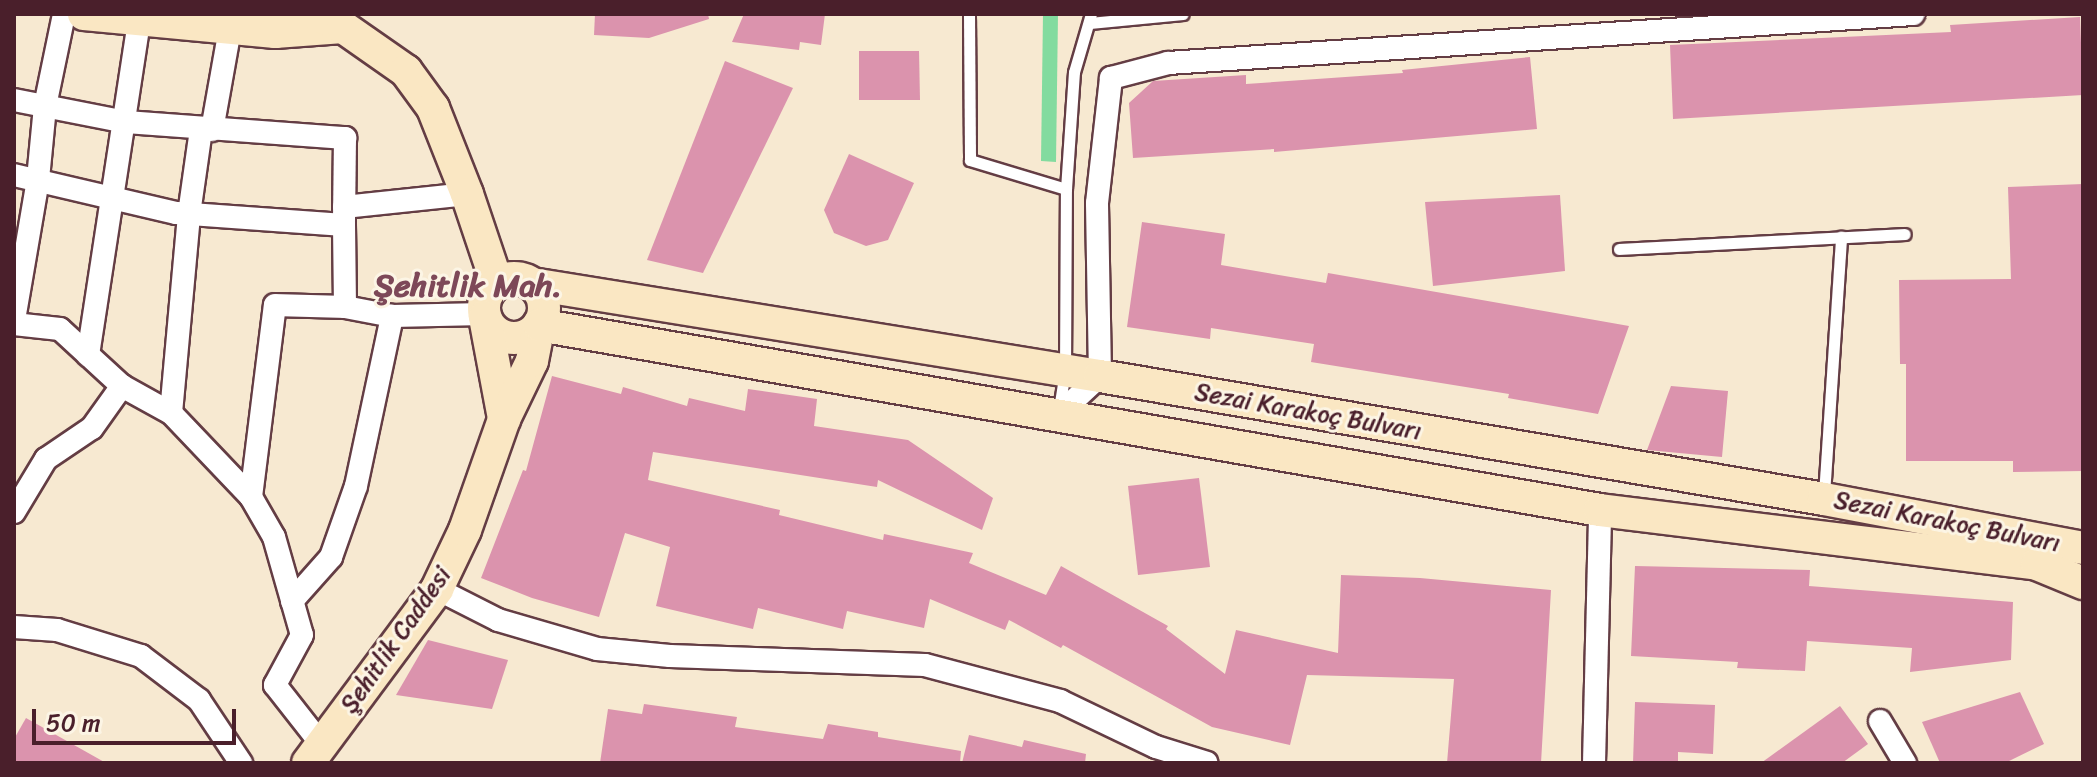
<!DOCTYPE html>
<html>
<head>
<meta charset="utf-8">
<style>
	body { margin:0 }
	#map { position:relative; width:2097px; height:777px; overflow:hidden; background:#f7e9d1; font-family:Sriracha,sans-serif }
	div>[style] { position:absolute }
	.green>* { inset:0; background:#83db9f }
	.building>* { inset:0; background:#db93ad }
	.roads { filter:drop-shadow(2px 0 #643d44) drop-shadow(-2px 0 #643d44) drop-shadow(0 2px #643d44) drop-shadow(0 -2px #643d44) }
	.lane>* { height:11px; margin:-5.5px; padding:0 5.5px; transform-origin:5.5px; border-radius:5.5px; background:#fff }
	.street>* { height:22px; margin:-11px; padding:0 11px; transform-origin:11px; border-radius:11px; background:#fff }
	.secondary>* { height:32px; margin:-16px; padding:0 16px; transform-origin:16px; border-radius:16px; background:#fae7c3 }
	.secondary>.ring { margin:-16px; padding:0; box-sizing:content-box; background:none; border:32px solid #fae7c3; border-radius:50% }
	span { translate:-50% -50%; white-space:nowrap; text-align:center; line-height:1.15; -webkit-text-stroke:6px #fcf5e5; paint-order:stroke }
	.street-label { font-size:24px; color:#4a1f2b }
	.district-label { font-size:32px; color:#7d4858; font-weight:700 }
	.frame { position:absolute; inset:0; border:16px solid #4a1f2b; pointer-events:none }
	.scale { position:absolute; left:32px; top:709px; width:204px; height:36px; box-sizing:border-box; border:4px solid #4a1f2b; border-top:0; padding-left:10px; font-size:24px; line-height:28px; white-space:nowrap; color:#4a1f2b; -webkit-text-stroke:6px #fcf5e5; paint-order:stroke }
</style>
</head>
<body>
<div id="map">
	<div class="green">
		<div style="clip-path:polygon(1043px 14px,1058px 14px,1056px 162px,1041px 161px)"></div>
	</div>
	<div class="building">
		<div style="clip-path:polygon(595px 14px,708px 14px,709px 19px,649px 38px,594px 35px)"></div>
		<div style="clip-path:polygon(744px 14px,825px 14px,821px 45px,800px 42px,799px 50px,732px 42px)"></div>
		<div style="clip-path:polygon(2080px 17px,2083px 95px,1673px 119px,1670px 45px,1951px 32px,1950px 25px)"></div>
		<div style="clip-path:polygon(859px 51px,919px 51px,920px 100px,859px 100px)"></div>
		<div style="clip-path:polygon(1530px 57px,1537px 129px,1274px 152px,1274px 149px,1133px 158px,1129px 103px,1153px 81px,1246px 75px,1246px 84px,1403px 73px,1402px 70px)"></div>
		<div style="clip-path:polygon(725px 61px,793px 88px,703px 273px,647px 260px)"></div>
		<div style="clip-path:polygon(849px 154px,914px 183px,888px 240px,866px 246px,834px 233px,824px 210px)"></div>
		<div style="clip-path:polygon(2083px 184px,2083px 471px,2013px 472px,2013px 461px,1906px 461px,1906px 364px,1900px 364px,1899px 280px,2011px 279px,2008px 187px)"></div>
		<div style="clip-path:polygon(1560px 195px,1565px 271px,1433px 286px,1425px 202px)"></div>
		<div style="clip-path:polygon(1142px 222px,1225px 234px,1221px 265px,1326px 283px,1328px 273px,1629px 326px,1598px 414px,1508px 398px,1509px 394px,1311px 362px,1314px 344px,1211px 328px,1210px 339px,1127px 327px)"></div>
		<div style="clip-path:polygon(552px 376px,621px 394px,623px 387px,687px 406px,689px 398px,745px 411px,748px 389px,817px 399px,814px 426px,908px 440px,993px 498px,982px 530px,878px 480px,877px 487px,653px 452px,648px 480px,780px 510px,779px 515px,883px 540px,884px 534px,973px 553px,969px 563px,1046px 595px,1061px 566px,1168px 626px,1166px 629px,1225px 674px,1236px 630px,1338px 653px,1341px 575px,1420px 578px,1551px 590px,1541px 763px,1447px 763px,1454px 679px,1307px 675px,1290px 745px,1212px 727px,1063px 645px,1061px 648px,1009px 620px,1005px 630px,930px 599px,924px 628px,847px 611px,843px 629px,758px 608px,753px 629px,656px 606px,670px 547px,625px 533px,599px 617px,532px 598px,481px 578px,523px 470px,526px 471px)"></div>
		<div style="clip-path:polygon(1671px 386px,1728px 391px,1722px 457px,1647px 450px)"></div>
		<div style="clip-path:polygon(1199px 478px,1210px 567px,1138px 575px,1128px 486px)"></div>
		<div style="clip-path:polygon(1635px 566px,1810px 570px,1809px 586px,2013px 602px,2011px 660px,1910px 672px,1912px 648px,1807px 641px,1805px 671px,1737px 668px,1738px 662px,1631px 656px)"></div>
		<div style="clip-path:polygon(428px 640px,508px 660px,492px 709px,396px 695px)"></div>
		<div style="clip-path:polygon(2020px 692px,2044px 744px,2005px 763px,1940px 763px,1922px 722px)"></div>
		<div style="clip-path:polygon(1635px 702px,1715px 705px,1713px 754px,1678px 752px,1678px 763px,1633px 763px)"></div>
		<div style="clip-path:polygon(644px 704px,737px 717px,735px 727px,823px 739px,828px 724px,878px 732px,878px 737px,961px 751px,960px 763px,600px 763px,608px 709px,642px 714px)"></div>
		<div style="clip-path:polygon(1840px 706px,1868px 744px,1842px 763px,1761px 763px)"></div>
		<div style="clip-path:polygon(26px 718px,106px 763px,14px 763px,14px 739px)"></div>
		<div style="clip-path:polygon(969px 735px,1022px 747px,1024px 740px,1086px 754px,1085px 763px,962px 763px)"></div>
	</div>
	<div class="roads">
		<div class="lane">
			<div style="left:969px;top:14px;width:146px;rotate:89.6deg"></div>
			<div style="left:970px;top:160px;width:100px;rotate:16.8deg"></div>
			<div style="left:1090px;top:23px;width:93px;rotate:-5.5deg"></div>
			<div style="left:1619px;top:249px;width:286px;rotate:-3deg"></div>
			<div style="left:1059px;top:409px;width:38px;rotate:-81deg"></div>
			<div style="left:1065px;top:371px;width:182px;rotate:-89.7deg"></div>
			<div style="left:1066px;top:189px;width:117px;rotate:-86.1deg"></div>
			<div style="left:1074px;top:72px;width:60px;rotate:-73.7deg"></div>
			<div style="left:1824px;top:495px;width:259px;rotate:-86.2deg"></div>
		</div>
		<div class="street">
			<div style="left:14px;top:100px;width:114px;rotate:11.1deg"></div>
			<div style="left:126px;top:122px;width:220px;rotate:4.2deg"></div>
			<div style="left:345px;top:138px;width:87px;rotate:90.7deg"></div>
			<div style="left:344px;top:225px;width:168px;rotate:-175.9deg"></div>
			<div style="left:176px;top:213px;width:166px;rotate:-166.8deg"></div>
			<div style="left:212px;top:130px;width:103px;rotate:-79.9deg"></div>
			<div style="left:344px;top:207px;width:124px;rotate:-6deg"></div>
			<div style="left:344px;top:225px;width:82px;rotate:89.3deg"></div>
			<div style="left:345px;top:307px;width:48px;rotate:10.8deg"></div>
			<div style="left:392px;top:316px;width:92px;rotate:-1.2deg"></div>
			<div style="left:14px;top:320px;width:143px;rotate:-80.3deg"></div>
			<div style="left:38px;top:179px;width:73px;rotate:-84.5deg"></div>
			<div style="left:45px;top:106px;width:94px;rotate:-78.3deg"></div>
			<div style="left:14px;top:324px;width:46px;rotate:6.2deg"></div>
			<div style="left:60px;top:329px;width:84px;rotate:42.6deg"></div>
			<div style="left:122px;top:386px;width:56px;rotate:28.9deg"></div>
			<div style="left:171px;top:413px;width:116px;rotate:46.4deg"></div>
			<div style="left:251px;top:497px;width:46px;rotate:60.1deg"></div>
			<div style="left:274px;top:537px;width:102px;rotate:74.1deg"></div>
			<div style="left:302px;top:635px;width:57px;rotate:118.4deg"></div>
			<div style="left:275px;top:685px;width:76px;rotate:51.9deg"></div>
			<div style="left:88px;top:355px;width:338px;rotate:-81.3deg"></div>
			<div style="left:171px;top:413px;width:200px;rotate:-84.8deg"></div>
			<div style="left:189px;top:214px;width:85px;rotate:-81.9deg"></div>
			<div style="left:1059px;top:414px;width:56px;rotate:-42.8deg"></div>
			<div style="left:1100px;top:376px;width:173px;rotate:-91deg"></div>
			<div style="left:1097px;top:203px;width:126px;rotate:-83.6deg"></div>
			<div style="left:1111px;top:78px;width:59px;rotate:-14.7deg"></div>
			<div style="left:1168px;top:63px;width:747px;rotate:-3.76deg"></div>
			<div style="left:251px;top:497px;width:193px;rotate:-82.9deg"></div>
			<div style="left:275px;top:305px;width:70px;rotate:1.6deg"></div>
			<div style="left:14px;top:512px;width:62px;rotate:-58.9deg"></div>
			<div style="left:46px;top:459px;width:55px;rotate:-34deg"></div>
			<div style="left:92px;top:428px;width:52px;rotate:-54.5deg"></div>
			<div style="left:437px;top:589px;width:68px;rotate:26.9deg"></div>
			<div style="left:498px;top:620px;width:103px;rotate:16.3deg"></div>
			<div style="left:597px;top:649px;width:73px;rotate:5.5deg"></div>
			<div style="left:670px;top:656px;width:255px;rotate:2deg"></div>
			<div style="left:925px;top:665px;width:140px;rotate:14.9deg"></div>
			<div style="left:1060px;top:701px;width:106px;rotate:25.6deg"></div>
			<div style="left:1156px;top:747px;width:53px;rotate:17.4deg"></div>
			<div style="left:292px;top:601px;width:59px;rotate:-48.4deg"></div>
			<div style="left:331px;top:557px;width:75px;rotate:-70.6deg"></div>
			<div style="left:356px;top:486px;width:174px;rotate:-78deg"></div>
			<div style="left:14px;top:627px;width:43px;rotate:4deg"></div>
			<div style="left:57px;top:630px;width:88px;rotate:17.2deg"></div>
			<div style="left:141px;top:656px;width:73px;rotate:37.2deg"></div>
			<div style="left:199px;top:700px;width:76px;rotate:56.3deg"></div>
			<div style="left:1880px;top:721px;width:49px;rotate:59.2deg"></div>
			<div style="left:1594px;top:763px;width:253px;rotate:-88.6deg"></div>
		</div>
		<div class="secondary">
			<div style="left:84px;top:14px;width:192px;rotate:5.4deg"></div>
			<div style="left:275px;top:32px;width:68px;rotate:-4.2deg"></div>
			<div style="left:316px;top:14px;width:30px;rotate:26deg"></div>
			<div style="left:343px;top:27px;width:77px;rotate:34.9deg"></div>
			<div style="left:406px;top:71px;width:46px;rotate:53.9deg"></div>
			<div style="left:433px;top:108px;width:92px;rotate:68.4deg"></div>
			<div style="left:467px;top:194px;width:94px;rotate:71.4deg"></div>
			<div class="ring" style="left:484px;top:278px;width:28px;height:28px"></div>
			<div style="left:532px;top:284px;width:575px;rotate:9.2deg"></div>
			<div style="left:1100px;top:376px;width:734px;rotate:9.64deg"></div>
			<div style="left:1824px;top:499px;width:264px;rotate:10.7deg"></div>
			<div style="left:485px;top:317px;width:104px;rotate:79.4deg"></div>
			<div style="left:308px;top:763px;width:217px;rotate:-53.4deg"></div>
			<div style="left:437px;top:589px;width:65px;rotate:-64.6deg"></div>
			<div style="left:465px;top:530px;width:118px;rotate:-70.6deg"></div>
			<div style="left:504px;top:419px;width:64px;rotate:-64.2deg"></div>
			<div style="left:532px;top:361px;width:37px;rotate:-79deg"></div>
			<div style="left:539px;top:325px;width:1077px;rotate:9.89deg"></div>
			<div style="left:1600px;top:510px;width:440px;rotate:7deg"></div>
			<div style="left:2037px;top:564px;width:50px;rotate:22.4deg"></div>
		</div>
	</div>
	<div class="street-label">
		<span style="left:1308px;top:412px;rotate:10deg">Sezai Karakoç Bulvarı</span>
		<span style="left:1947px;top:522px;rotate:11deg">Sezai Karakoç Bulvarı</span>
		<span style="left:396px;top:640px;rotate:-55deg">Şehitlik Caddesi</span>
	</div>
	<div class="district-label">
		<span style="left:468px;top:286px">Şehitlik Mah.</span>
	</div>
	<div class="frame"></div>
	<div class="scale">50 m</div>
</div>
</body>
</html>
